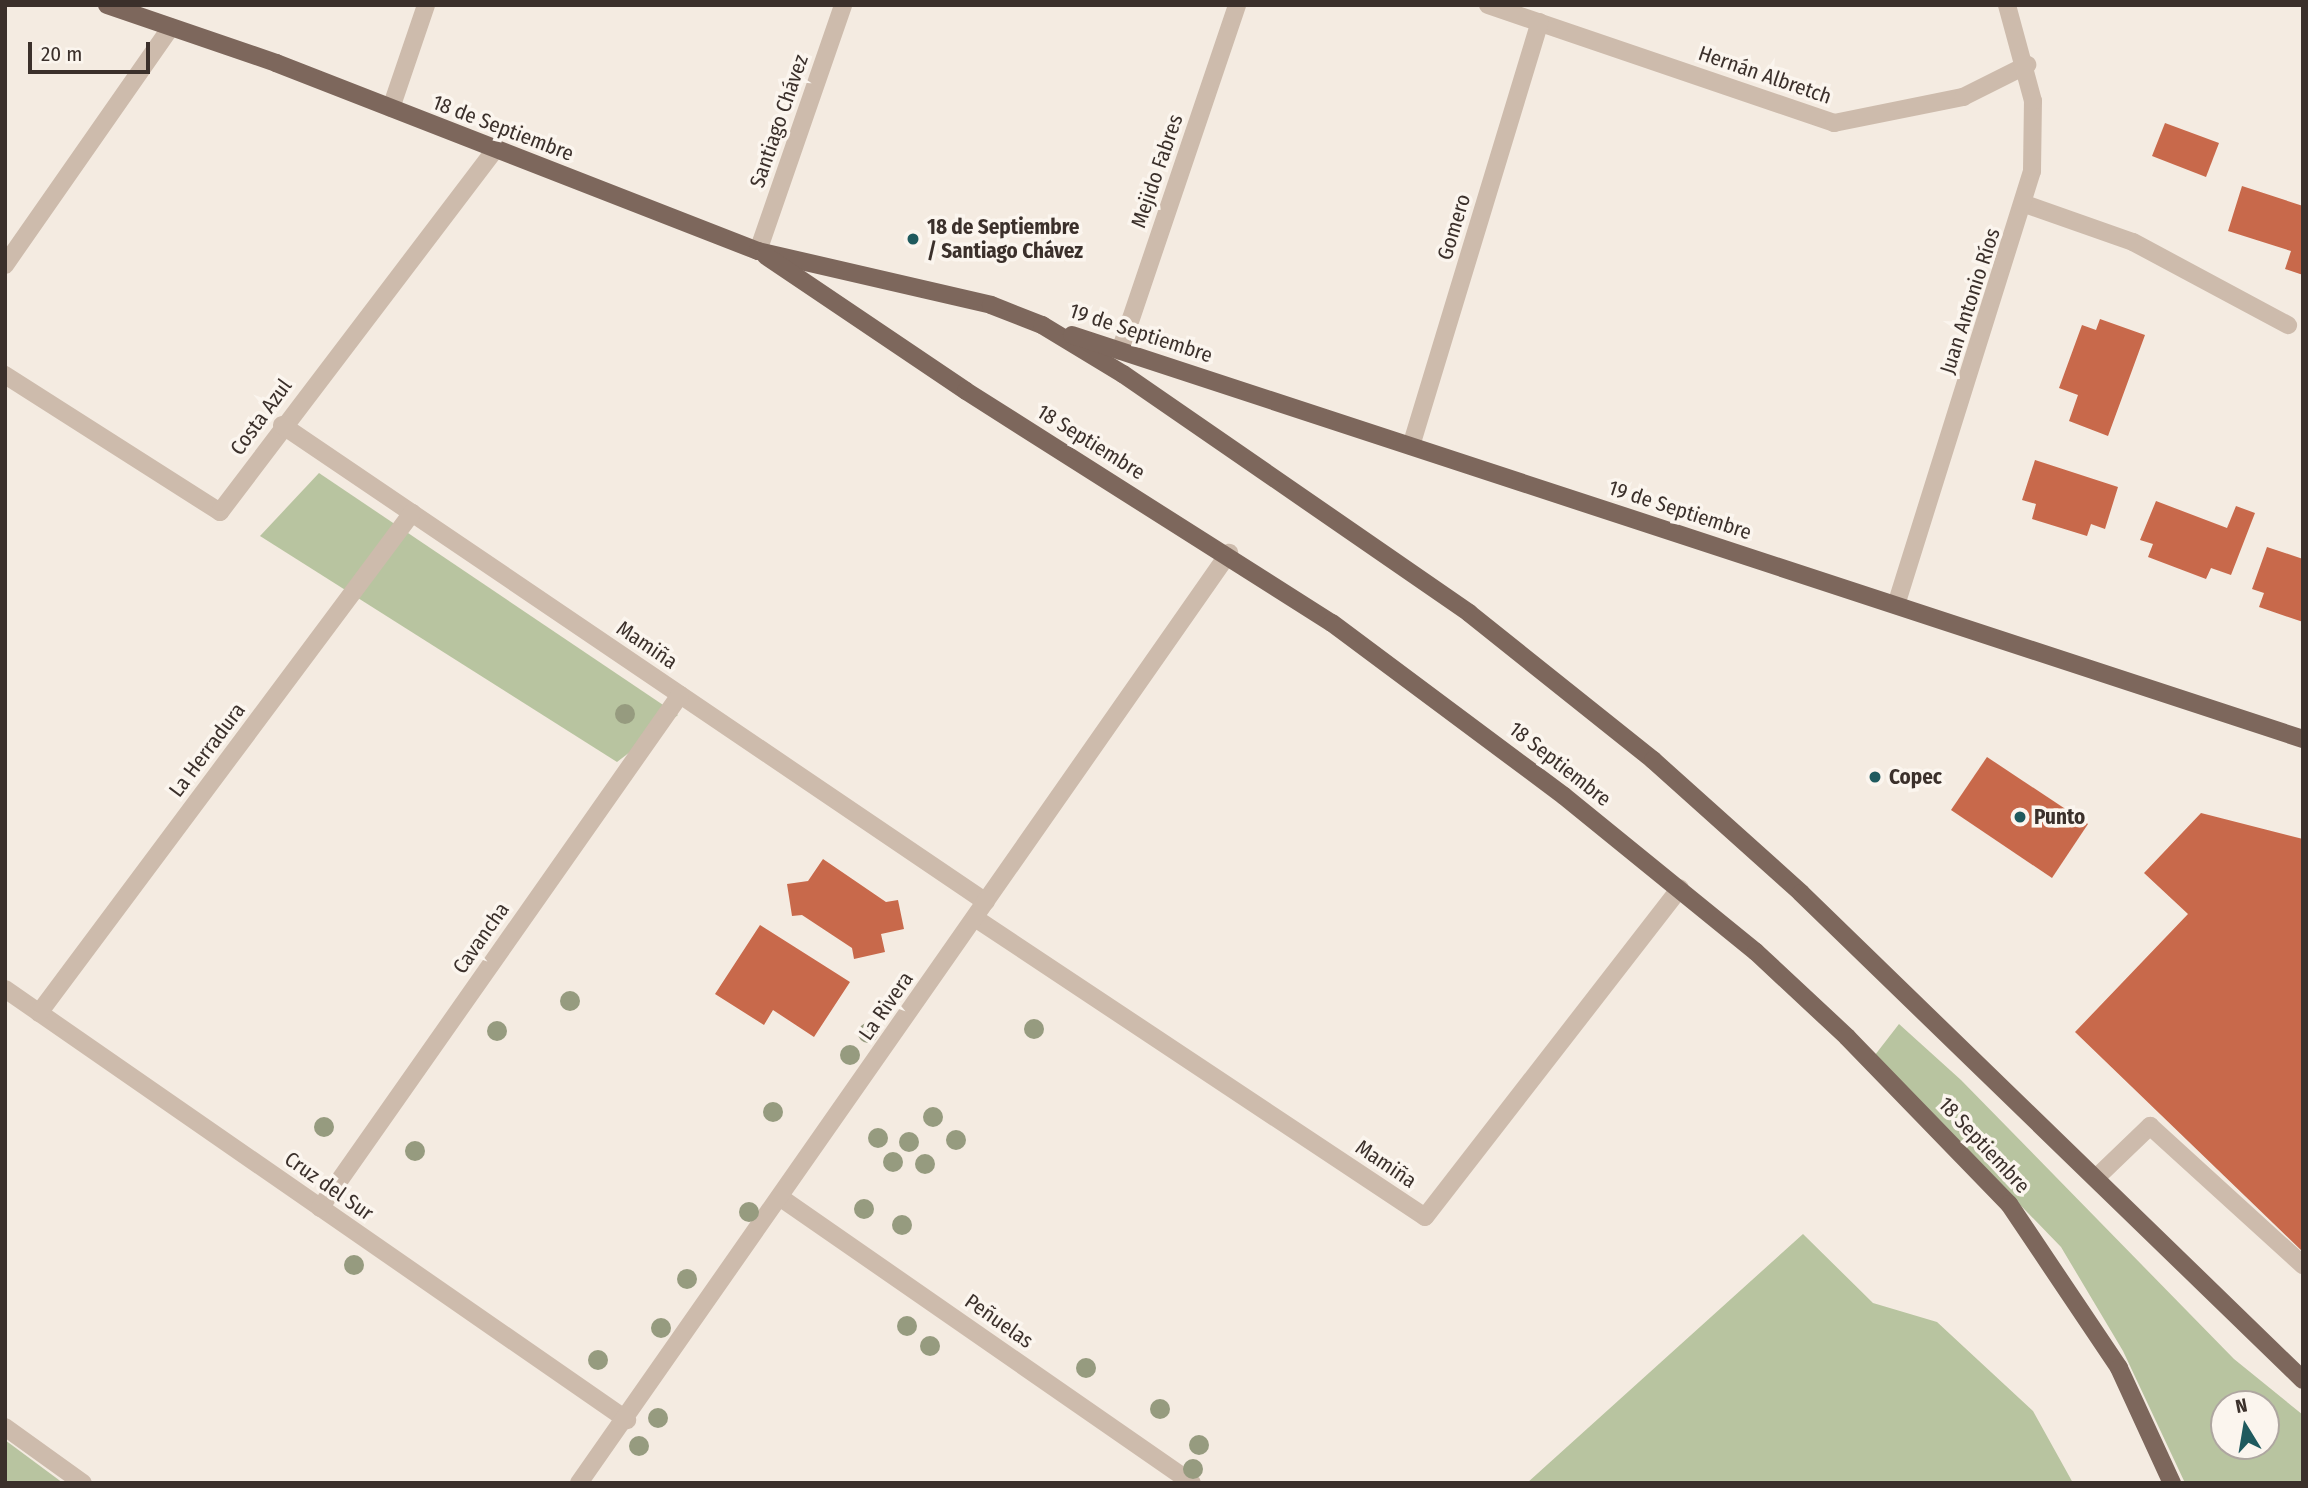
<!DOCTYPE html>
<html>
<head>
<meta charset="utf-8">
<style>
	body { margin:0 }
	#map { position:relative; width:2308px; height:1488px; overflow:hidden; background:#f4ebe1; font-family:"Fira Sans Condensed",sans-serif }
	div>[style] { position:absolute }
	.green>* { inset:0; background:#b8c4a0 }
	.building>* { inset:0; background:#c8694b }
	.minor>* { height:18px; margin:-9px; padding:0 9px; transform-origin:9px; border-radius:9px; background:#cdbbac }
	.major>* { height:18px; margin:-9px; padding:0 9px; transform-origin:9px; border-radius:9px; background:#7d675c }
	.trees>* { width:20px; height:20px; margin:-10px; border-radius:50%; background:#969b7f }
	.dots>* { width:19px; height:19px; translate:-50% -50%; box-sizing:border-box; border:4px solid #fbf5ee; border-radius:50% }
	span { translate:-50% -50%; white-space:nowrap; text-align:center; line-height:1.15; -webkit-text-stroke:7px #fbf5ee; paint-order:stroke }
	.street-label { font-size:21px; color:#3b302b }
	.poi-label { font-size:21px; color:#3b302b; font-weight:700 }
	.left { translate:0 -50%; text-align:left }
	.frame { position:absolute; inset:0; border:7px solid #3b302b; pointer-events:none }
	.north { position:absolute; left:2210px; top:1390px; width:70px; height:70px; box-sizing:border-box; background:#fbf5ee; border:2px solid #aea6a0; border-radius:50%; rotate:349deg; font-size:19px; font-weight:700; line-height:28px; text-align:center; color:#3b302b }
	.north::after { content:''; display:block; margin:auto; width:24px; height:32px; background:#1f5a5e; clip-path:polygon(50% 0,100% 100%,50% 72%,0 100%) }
	.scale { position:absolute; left:28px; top:42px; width:122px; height:32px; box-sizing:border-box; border:4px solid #3b302b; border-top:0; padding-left:9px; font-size:21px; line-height:24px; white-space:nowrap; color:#3b302b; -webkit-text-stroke:5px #fbf5ee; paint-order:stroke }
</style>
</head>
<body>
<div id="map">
	<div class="green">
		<div style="clip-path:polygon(319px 473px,678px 715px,617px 762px,260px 536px)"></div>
		<div style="clip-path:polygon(evenodd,1899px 1024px,1961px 1080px,2234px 1359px,2303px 1415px,2303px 1483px,2185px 1483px,2123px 1351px,2061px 1247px,1875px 1055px,1899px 1024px,2224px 1404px,2266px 1404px,2266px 1446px,2224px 1446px,2224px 1404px)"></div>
		<div style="clip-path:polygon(1803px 1234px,1873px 1303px,1937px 1322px,2033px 1411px,2073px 1483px,1527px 1483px)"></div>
		<div style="clip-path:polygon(5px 1440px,63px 1483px,5px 1483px)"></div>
	</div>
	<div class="building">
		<div style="clip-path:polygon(2165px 123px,2219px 143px,2206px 177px,2152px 156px)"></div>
		<div style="clip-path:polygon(2242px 186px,2303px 206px,2303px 275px,2285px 269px,2291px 251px,2228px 231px)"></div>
		<div style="clip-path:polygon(2100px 319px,2145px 335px,2108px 436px,2069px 421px,2078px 395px,2059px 388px,2082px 325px,2096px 330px)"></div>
		<div style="clip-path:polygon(2035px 460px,2118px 487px,2105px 529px,2091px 524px,2087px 536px,2032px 519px,2036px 504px,2022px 500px)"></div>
		<div style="clip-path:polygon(2156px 501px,2227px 528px,2236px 506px,2255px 513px,2231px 575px,2211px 568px,2206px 579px,2148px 557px,2153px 544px,2140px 540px)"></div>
		<div style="clip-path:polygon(2267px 547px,2303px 559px,2303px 622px,2259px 607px,2264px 593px,2252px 589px)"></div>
		<div style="clip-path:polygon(1987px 757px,2088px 824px,2052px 878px,1951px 810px)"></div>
		<div style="clip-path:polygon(2201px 813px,2303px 839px,2303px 1252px,2075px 1032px,2188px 914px,2144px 873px)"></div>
		<div style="clip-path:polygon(823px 859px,886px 902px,898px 900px,904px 929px,881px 934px,885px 952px,854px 959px,852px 948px,802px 915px,792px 916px,787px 884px,808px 881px)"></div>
		<div style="clip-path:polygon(760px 925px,850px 982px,814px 1037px,773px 1010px,764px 1025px,715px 994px)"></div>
	</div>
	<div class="minor">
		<div style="left:1488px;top:5px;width:366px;rotate:18.8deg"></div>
		<div style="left:1834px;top:123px;width:132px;rotate:-11.4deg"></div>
		<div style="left:1963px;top:97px;width:72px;rotate:-26.6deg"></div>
		<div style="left:391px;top:108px;width:109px;rotate:-71.2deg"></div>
		<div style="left:2025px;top:204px;width:114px;rotate:19.4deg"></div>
		<div style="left:2133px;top:242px;width:176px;rotate:28.2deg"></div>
		<div style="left:758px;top:251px;width:260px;rotate:-70.9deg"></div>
		<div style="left:5px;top:265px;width:290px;rotate:-55.1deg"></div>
		<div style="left:1120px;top:351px;width:365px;rotate:-71.3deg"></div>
		<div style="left:5px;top:375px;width:255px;rotate:32.5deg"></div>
		<div style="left:220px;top:512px;width:455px;rotate:-52.8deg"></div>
		<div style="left:282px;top:425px;width:850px;rotate:34.12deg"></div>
		<div style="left:1411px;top:446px;width:443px;rotate:-73.1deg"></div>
		<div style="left:1896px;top:605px;width:455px;rotate:-72.6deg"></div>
		<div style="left:2032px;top:171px;width:70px;rotate:-89.2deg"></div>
		<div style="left:2033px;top:101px;width:99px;rotate:-105.2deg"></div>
		<div style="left:975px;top:918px;width:540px;rotate:33.6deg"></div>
		<div style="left:1425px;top:1217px;width:416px;rotate:-52.2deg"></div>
		<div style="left:5px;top:989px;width:757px;rotate:34.72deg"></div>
		<div style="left:39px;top:1013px;width:624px;rotate:-53.28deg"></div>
		<div style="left:2097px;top:1177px;width:74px;rotate:-43.9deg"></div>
		<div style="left:2150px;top:1126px;width:207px;rotate:42.3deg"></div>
		<div style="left:781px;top:1198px;width:500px;rotate:34.74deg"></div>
		<div style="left:320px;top:1208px;width:627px;rotate:-54.94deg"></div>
		<div style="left:5px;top:1427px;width:96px;rotate:35.7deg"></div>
		<div style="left:579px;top:1483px;width:1135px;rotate:-55.05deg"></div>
	</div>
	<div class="major">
		<div style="left:107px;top:5px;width:179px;rotate:18.9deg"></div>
		<div style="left:276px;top:63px;width:517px;rotate:21.31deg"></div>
		<div style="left:758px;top:251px;width:239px;rotate:13deg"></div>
		<div style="left:991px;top:305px;width:55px;rotate:21.4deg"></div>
		<div style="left:1042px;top:325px;width:95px;rotate:31.2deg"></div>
		<div style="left:1123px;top:374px;width:421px;rotate:34.6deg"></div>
		<div style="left:1469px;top:613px;width:236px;rotate:38.6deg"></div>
		<div style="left:1653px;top:760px;width:199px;rotate:41.9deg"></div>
		<div style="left:1801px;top:893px;width:699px;rotate:44.13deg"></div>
		<div style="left:766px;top:256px;width:241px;rotate:34deg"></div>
		<div style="left:966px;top:391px;width:433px;rotate:32.4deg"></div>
		<div style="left:1332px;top:623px;width:289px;rotate:36.7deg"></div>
		<div style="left:1564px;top:796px;width:247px;rotate:39.1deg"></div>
		<div style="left:1756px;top:952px;width:125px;rotate:43deg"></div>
		<div style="left:1847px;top:1037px;width:233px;rotate:45.9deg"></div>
		<div style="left:2009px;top:1204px;width:197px;rotate:56.1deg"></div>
		<div style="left:2119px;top:1368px;width:127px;rotate:65.3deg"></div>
		<div style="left:1072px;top:335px;width:1296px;rotate:18.17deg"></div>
	</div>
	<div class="trees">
		<div style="left:625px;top:714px"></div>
		<div style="left:570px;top:1001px"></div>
		<div style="left:1034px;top:1029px"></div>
		<div style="left:497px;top:1031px"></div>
		<div style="left:868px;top:1033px"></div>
		<div style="left:850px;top:1055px"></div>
		<div style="left:773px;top:1112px"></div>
		<div style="left:933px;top:1117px"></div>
		<div style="left:324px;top:1127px"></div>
		<div style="left:878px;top:1138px"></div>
		<div style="left:956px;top:1140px"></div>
		<div style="left:909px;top:1142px"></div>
		<div style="left:415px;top:1151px"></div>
		<div style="left:893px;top:1162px"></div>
		<div style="left:925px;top:1164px"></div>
		<div style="left:864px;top:1209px"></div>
		<div style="left:749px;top:1212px"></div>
		<div style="left:902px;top:1225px"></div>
		<div style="left:354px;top:1265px"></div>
		<div style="left:687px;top:1279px"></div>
		<div style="left:907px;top:1326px"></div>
		<div style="left:661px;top:1328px"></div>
		<div style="left:930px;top:1346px"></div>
		<div style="left:598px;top:1360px"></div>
		<div style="left:1086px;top:1368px"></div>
		<div style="left:1160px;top:1409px"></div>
		<div style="left:658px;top:1418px"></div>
		<div style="left:1199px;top:1445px"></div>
		<div style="left:639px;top:1446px"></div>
		<div style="left:1193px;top:1469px"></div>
	</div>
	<div class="dots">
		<div style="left:913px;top:239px;background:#1f5a5e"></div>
		<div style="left:1875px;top:777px;background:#1f5a5e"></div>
		<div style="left:2020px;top:817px;background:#1f5a5e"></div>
	</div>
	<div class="street-label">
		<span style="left:1765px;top:75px;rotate:19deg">Hernán Albretch</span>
		<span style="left:779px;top:121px;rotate:-71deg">Santiago Chávez</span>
		<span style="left:503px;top:128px;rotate:21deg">18 de Septiembre</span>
		<span style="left:1157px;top:171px;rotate:-71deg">Mejido Fabres</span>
		<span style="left:1454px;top:227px;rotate:-73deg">Gomero</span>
		<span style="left:1970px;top:301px;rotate:-72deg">Juan Antonio Ríos</span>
		<span style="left:1141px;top:333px;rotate:18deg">19 de Septiembre</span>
		<span style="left:261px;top:417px;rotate:-54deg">Costa Azul</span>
		<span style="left:1091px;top:442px;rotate:32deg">18 Septiembre</span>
		<span style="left:1680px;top:510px;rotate:18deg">19 de Septiembre</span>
		<span style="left:647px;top:645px;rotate:34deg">Mamiña</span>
		<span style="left:207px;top:750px;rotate:-53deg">La Herradura</span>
		<span style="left:1560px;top:764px;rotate:38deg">18 Septiembre</span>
		<span style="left:481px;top:938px;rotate:-55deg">Cavancha</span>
		<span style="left:886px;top:1006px;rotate:-55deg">La Rivera</span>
		<span style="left:1984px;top:1145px;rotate:47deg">18 Septiembre</span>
		<span style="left:1386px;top:1164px;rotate:34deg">Mamiña</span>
		<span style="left:329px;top:1186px;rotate:35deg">Cruz del Sur</span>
		<span style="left:999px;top:1321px;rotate:35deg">Peñuelas</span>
	</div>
	<div class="poi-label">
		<span class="left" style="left:927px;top:239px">18 de Septiembre<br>/ Santiago Chávez</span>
		<span class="left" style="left:1889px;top:777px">Copec</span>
		<span class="left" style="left:2034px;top:817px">Punto</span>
	</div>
	<div class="frame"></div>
	<div class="north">N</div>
	<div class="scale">20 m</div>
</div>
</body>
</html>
